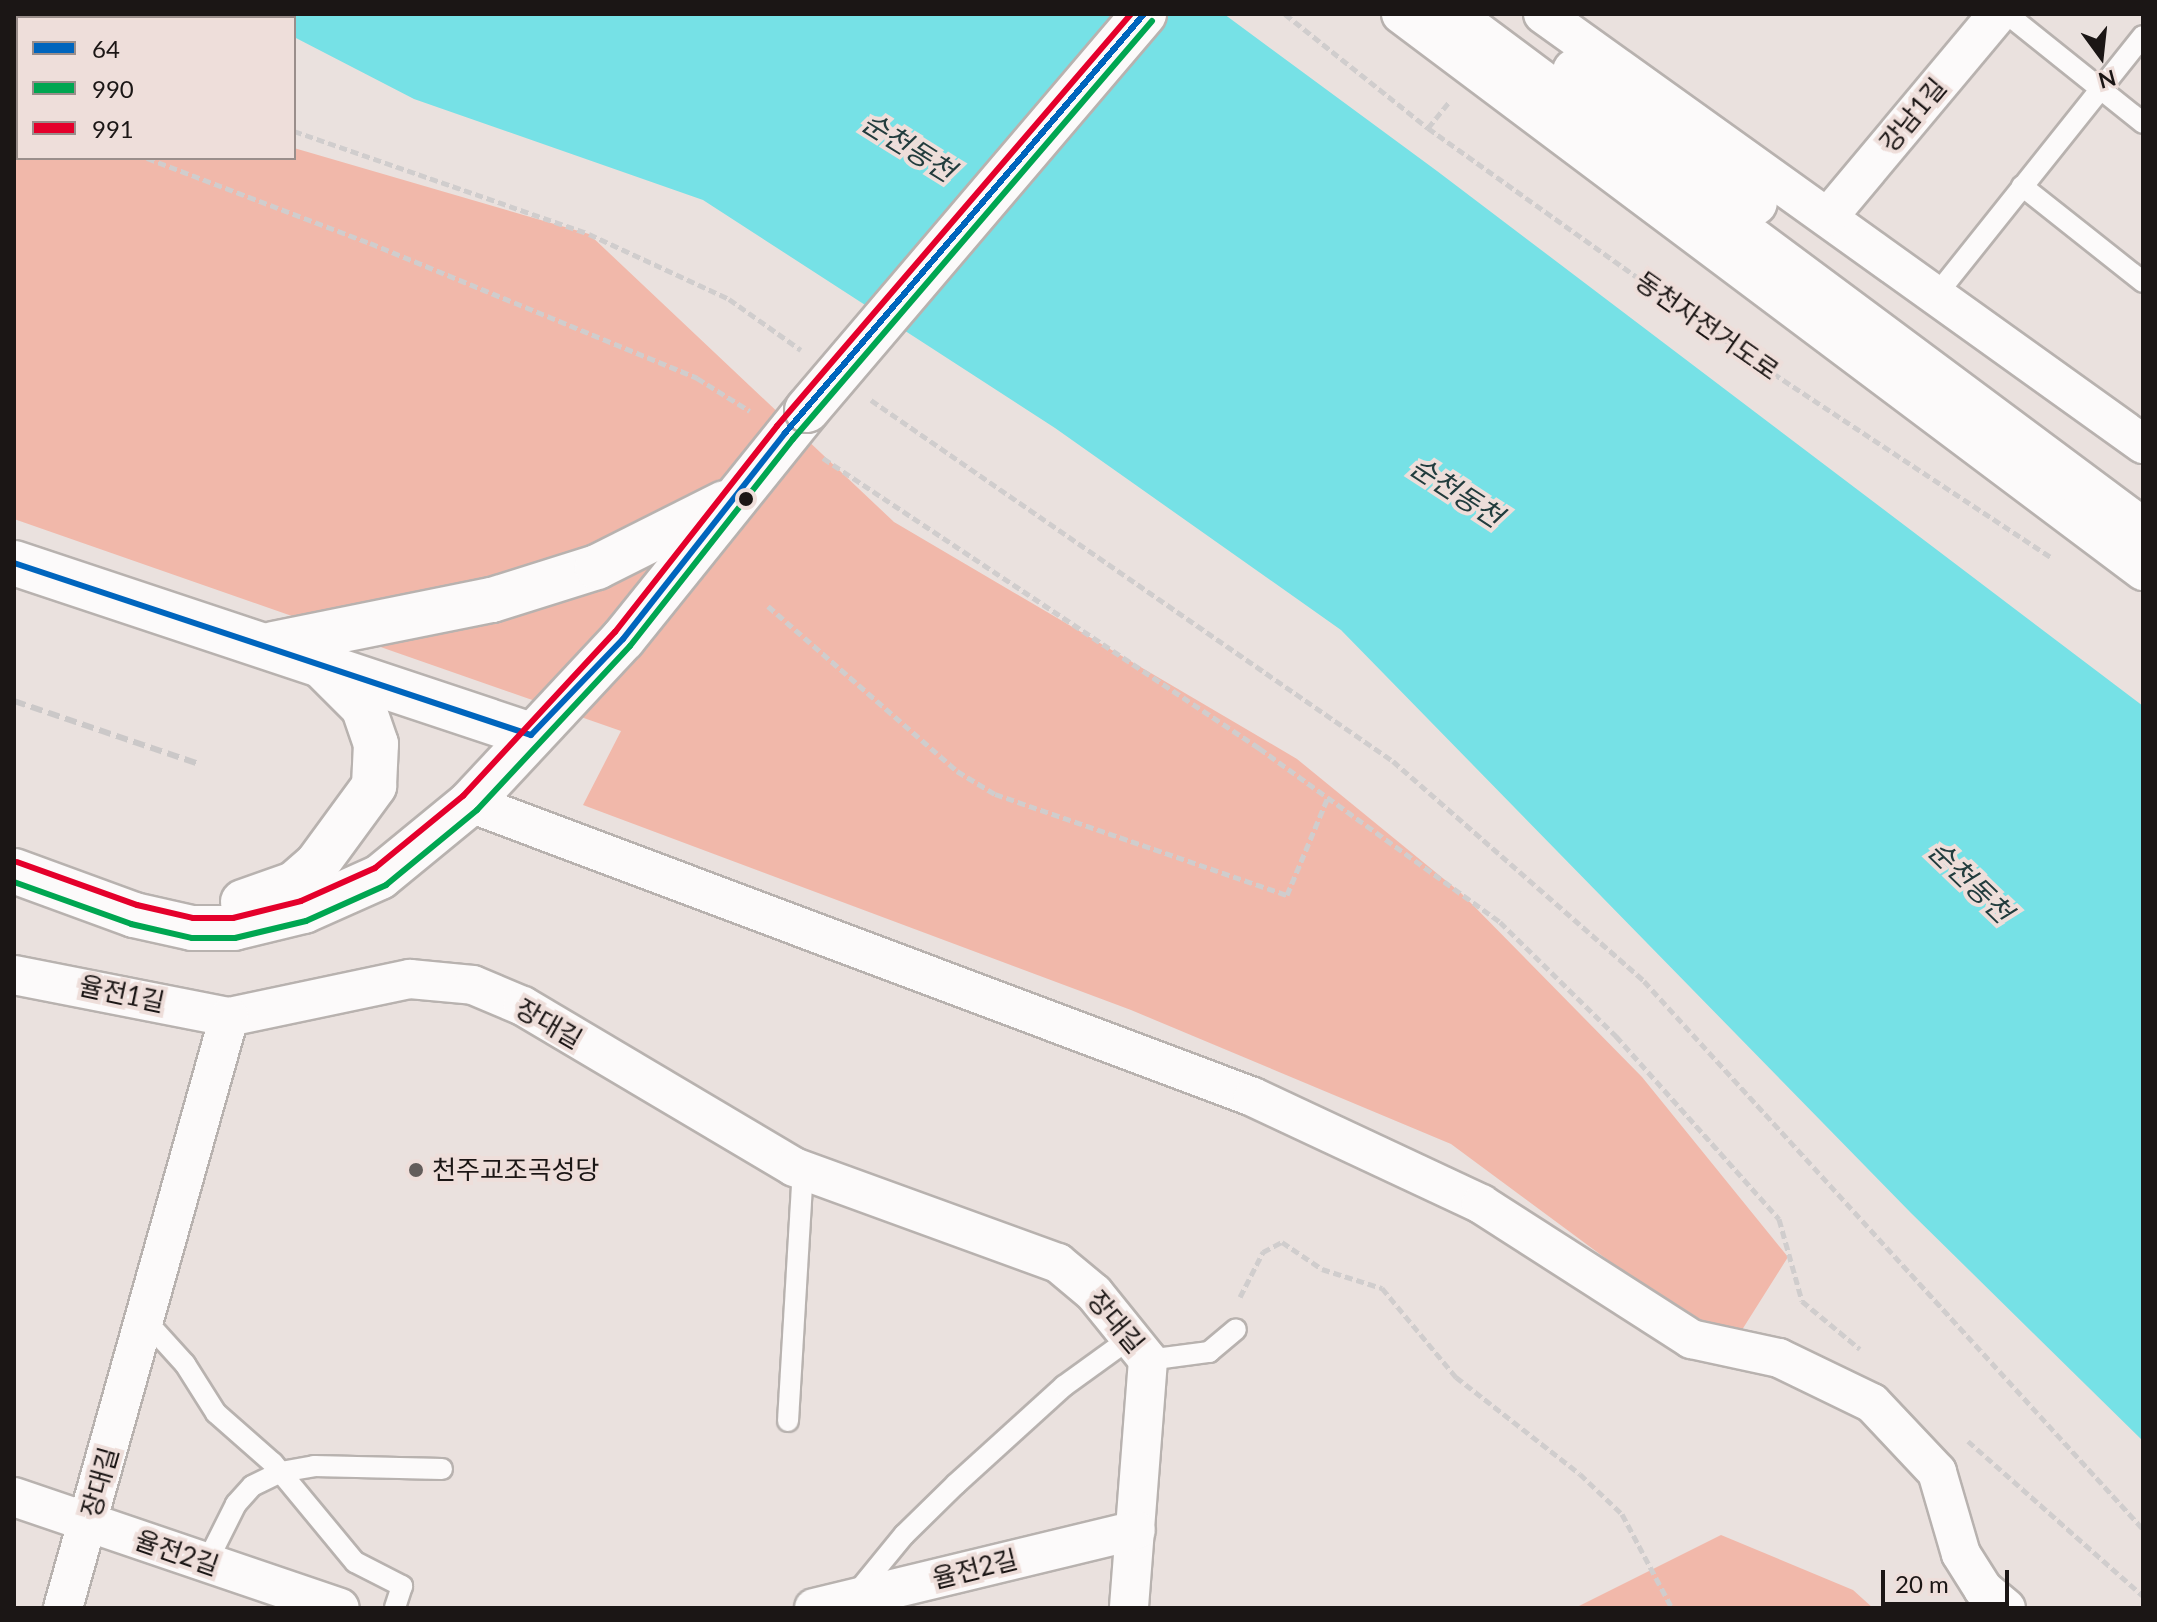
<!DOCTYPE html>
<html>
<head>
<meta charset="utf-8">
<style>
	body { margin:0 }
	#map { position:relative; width:2157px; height:1622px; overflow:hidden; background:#eae1de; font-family:Lato,"Noto Sans KR",sans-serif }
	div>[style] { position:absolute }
	.green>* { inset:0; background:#f1b8aa }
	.water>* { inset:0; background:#76e1e6 }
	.path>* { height:5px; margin-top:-2.5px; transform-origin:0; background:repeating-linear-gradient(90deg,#d0cdcd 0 8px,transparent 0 12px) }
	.roads { filter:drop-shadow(2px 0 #b8b2af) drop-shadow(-2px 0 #b8b2af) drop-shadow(0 2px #b8b2af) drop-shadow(0 -2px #b8b2af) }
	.lane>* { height:20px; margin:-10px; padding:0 10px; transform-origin:10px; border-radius:10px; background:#fcfafa }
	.street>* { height:38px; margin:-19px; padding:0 19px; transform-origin:19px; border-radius:19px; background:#fcfafa }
	.secondary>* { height:44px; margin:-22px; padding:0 22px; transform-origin:22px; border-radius:22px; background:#fcfafa }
	.rail>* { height:6px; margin-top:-3px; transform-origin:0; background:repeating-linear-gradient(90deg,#cbc8c8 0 12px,transparent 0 18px) }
	.bridges { filter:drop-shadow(2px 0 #b8b2af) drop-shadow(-2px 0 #b8b2af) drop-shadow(0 2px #b8b2af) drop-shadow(0 -2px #b8b2af) }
	.secondary-bridge>* { height:44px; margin:-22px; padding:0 22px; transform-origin:22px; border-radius:22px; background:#fcfafa }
	.bus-1>* { height:6px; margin:-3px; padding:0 3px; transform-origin:3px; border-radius:3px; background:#0065bd }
	.bus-2>* { height:6px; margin:-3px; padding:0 3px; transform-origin:3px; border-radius:3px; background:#00a651 }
	.bus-3>* { height:6px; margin:-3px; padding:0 3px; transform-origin:3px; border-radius:3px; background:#e4002b }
	.dots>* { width:22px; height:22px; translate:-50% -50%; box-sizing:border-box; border:4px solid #eededa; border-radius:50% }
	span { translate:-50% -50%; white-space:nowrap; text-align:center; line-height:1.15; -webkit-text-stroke:8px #eededa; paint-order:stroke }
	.street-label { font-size:26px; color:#1b1615 }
	.poi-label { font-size:26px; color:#1b1615 }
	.left { translate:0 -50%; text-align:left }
	.water-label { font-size:28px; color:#223c3d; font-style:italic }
	.frame { position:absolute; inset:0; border:16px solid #1b1615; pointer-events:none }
	.legend { position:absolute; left:16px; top:16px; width:280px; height:144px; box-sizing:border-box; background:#eededa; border:2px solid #9a8e8b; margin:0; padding:10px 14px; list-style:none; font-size:24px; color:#1b1615 }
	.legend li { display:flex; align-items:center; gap:16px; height:40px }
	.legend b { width:40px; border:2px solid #9a8e8b }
	.north { position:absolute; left:2061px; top:16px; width:80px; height:80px; -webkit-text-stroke:6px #eededa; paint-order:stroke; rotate:165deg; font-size:22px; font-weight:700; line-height:32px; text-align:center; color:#1b1615 }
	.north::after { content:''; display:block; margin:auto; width:28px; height:36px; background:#1b1615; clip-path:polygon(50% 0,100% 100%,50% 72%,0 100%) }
	.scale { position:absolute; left:1881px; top:1570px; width:128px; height:36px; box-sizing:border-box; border:4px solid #1b1615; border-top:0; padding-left:10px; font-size:24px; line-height:28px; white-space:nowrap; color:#1b1615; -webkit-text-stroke:6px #eededa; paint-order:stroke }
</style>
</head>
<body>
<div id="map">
	<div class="green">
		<div style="clip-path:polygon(14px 17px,18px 158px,294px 158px,294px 148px,589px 234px,894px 522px,1297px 759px,1461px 893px,1642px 1077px,1788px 1257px,1735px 1341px,1620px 1269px,1451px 1144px,1131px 1010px,583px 805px,621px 731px,14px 519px)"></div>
		<div style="clip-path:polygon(1721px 1535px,1853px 1590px,1873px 1608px,1575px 1608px)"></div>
	</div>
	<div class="water">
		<div style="clip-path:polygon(250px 14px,1224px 14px,1437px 171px,2143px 706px,2143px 1441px,1911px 1213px,1341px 630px,1055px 428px,703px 200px,414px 99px,294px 37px,294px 18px)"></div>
	</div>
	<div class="path">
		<div style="left:1285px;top:14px;width:183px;rotate:38.6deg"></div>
		<div style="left:1428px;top:128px;width:399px;rotate:35.5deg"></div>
		<div style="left:1753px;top:360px;width:359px;rotate:33.5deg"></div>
		<div style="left:14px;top:34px;width:4px;rotate:14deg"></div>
		<div style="left:14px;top:108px;width:4px;rotate:27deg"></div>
		<div style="left:1428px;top:128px;width:35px;rotate:-51deg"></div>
		<div style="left:294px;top:131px;width:312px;rotate:19.2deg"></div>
		<div style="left:589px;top:234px;width:154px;rotate:24.9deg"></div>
		<div style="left:729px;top:299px;width:88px;rotate:35.3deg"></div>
		<div style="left:147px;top:158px;width:239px;rotate:20.9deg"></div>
		<div style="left:370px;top:243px;width:354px;rotate:22.4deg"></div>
		<div style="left:697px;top:378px;width:62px;rotate:31.9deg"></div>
		<div style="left:871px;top:400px;width:635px;rotate:34.67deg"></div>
		<div style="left:1393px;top:761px;width:334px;rotate:41.2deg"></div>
		<div style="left:1644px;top:981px;width:741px;rotate:47.68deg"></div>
		<div style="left:823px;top:458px;width:524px;rotate:33.63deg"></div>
		<div style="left:1259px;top:748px;width:297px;rotate:35.8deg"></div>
		<div style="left:1500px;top:922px;width:163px;rotate:44.5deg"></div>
		<div style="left:1616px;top:1036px;width:245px;rotate:48.3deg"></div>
		<div style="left:1779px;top:1219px;width:85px;rotate:74.3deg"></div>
		<div style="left:1802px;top:1301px;width:75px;rotate:39.6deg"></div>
		<div style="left:768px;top:606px;width:251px;rotate:41.1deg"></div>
		<div style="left:957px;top:771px;width:44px;rotate:31.2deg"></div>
		<div style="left:995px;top:794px;width:309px;rotate:19.1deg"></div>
		<div style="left:1287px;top:895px;width:106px;rotate:-67.3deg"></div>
		<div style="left:1240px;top:1297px;width:51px;rotate:-62.9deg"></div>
		<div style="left:1263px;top:1252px;width:21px;rotate:-28deg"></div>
		<div style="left:1282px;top:1242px;width:48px;rotate:34deg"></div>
		<div style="left:1322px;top:1269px;width:63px;rotate:17.6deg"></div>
		<div style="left:1382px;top:1288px;width:116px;rotate:50.3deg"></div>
		<div style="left:1456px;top:1377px;width:157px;rotate:38deg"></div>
		<div style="left:1580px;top:1474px;width:58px;rotate:43.6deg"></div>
		<div style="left:1622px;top:1514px;width:106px;rotate:62deg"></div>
		<div style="left:1968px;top:1441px;width:234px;rotate:41.5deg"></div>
	</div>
	<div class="roads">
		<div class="lane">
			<div style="left:2007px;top:14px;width:174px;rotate:38.7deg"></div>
			<div style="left:2022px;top:186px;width:154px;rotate:38.4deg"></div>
			<div style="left:1937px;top:294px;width:330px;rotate:-51.4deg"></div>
			<div style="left:146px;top:1321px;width:58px;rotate:47.8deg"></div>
			<div style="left:185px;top:1364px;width:58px;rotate:57.7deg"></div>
			<div style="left:216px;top:1413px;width:76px;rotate:41.3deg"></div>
			<div style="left:273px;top:1463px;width:129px;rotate:50.4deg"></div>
			<div style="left:355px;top:1562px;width:53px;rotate:27.1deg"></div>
			<div style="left:402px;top:1586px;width:23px;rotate:108deg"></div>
			<div style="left:1148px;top:1360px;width:62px;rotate:-7.5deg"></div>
			<div style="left:1209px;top:1352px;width:35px;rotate:-40deg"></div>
			<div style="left:788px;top:1421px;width:251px;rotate:-86.6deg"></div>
			<div style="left:207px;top:1562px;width:65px;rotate:-63.4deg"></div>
			<div style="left:236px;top:1504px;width:24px;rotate:-48deg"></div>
			<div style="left:252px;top:1486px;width:32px;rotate:-26deg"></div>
			<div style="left:281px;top:1472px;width:34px;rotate:-10deg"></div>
			<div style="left:314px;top:1466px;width:128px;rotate:1.3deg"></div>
			<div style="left:854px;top:1596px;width:79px;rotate:-50.7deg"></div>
			<div style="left:904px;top:1535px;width:73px;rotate:-44.4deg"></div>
			<div style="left:956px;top:1484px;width:146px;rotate:-42.2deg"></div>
			<div style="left:1064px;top:1386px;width:85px;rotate:-35.9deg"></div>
		</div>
		<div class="street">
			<div style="left:1401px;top:14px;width:928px;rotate:36.89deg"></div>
			<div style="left:1543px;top:14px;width:738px;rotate:35.63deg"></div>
			<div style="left:1828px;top:217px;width:265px;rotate:-50.1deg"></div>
			<div style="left:470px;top:803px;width:836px;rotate:20.58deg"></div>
			<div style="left:1253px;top:1097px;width:252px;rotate:25.1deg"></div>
			<div style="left:1481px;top:1204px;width:250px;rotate:32.7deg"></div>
			<div style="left:1691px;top:1339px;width:90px;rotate:12.2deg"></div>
			<div style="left:1779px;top:1358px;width:103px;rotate:25.8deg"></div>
			<div style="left:1872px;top:1403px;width:95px;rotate:46.7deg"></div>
			<div style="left:1937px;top:1472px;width:85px;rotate:73.7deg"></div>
			<div style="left:1961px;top:1554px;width:41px;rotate:57.8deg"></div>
			<div style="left:1983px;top:1589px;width:30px;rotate:40deg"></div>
			<div style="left:14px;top:975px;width:219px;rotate:11.1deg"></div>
			<div style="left:229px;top:1017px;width:185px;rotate:-11.9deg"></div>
			<div style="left:410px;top:979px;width:63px;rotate:5.4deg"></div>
			<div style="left:473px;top:985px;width:54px;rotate:22.8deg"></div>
			<div style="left:523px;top:1006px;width:315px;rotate:30.7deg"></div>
			<div style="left:794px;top:1167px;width:281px;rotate:20deg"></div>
			<div style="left:1058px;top:1263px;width:47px;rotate:39.8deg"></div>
			<div style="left:1094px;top:1293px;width:86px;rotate:51.1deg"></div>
			<div style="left:1148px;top:1360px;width:249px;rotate:94.4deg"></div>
			<div style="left:14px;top:1497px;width:344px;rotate:18.8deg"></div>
			<div style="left:63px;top:1608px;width:614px;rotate:-74.31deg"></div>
			<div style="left:814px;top:1608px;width:331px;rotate:-13.6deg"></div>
		</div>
		<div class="secondary">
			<div style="left:1449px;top:14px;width:865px;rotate:36.68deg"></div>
			<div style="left:1575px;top:71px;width:223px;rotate:36.3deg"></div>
			<div style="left:14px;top:563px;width:545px;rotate:18.4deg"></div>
			<div style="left:273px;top:644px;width:223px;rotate:-11.4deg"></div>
			<div style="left:492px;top:600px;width:110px;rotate:-17.4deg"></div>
			<div style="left:597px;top:567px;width:142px;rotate:-26.7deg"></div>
			<div style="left:14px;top:871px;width:128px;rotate:20.1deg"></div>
			<div style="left:134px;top:915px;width:59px;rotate:12.6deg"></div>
			<div style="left:192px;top:928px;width:42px"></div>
			<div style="left:234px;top:928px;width:72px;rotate:-13.7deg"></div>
			<div style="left:304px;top:911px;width:83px;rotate:-24.1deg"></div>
			<div style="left:380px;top:877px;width:117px;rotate:-39.4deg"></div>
			<div style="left:470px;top:803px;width:224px;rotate:-47deg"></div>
			<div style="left:623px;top:639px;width:294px;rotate:-51.2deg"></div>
			<div style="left:243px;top:902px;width:54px;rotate:-19.4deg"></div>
			<div style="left:294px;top:884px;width:30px;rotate:-41deg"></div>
			<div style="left:317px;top:864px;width:97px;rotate:-53.8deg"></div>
			<div style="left:374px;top:786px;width:42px;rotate:-87.3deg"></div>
			<div style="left:376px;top:744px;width:39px;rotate:-109deg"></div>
			<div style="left:363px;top:707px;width:57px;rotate:-135deg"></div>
		</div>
	</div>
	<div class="rail">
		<div style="left:14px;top:701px;width:195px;rotate:18.8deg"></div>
	</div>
	<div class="bridges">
		<div class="secondary-bridge">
			<div style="left:807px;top:410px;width:520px;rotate:-49.6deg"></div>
		</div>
	</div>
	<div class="bus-1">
		<div style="left:14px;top:563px;width:545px;rotate:18.4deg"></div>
		<div style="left:531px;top:735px;width:133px;rotate:-46.2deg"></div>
		<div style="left:623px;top:639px;width:262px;rotate:-51.8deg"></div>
		<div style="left:785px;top:433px;width:552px;rotate:-49.41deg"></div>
	</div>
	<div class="bus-2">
		<div style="left:14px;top:882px;width:124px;rotate:19.7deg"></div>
		<div style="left:131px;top:924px;width:63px;rotate:12.9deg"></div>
		<div style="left:192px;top:938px;width:43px"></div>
		<div style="left:235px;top:938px;width:73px;rotate:-13.5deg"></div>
		<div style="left:306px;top:921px;width:88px;rotate:-24.2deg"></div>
		<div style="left:386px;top:885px;width:118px;rotate:-39.5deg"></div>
		<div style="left:477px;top:810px;width:224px;rotate:-47deg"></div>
		<div style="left:630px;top:646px;width:263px;rotate:-51.8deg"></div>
		<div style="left:793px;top:439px;width:551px;rotate:-49.34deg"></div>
	</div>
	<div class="bus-3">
		<div style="left:17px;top:862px;width:127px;rotate:19.7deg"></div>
		<div style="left:137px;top:905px;width:57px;rotate:13.1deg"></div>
		<div style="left:193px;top:918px;width:40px"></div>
		<div style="left:233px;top:918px;width:70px;rotate:-14deg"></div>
		<div style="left:301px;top:901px;width:81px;rotate:-24deg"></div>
		<div style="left:375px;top:868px;width:114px;rotate:-39.3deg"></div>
		<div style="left:463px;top:796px;width:224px;rotate:-47.2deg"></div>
		<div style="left:615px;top:632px;width:262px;rotate:-51.8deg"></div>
		<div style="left:777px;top:426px;width:543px;rotate:-49.33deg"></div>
	</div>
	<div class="dots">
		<div style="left:746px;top:499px;background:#1b1615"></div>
		<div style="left:416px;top:1170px;background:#635d5b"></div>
	</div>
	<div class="street-label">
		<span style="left:1913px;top:115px;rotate:-50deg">강남1길</span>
		<span style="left:1707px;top:326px;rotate:35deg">동천자전거도로</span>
		<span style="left:122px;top:994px;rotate:12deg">율전1길</span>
		<span style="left:549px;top:1024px;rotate:30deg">장대길</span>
		<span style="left:1116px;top:1322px;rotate:50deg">장대길</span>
		<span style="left:100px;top:1482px;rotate:-74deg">장대길</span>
		<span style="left:177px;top:1553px;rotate:19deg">율전2길</span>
		<span style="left:975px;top:1569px;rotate:-14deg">율전2길</span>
	</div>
	<div class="poi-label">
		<span class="left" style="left:432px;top:1170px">천주교조곡성당</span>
	</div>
	<div class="water-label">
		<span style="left:909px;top:146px;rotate:32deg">순천동천</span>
		<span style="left:1457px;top:491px;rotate:33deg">순천동천</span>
		<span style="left:1971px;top:881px;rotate:44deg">순천동천</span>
	</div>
	<div class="frame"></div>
	<ul class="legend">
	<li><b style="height:10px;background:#0065bd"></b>64</li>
	<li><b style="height:10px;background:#00a651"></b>990</li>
	<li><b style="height:10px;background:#e4002b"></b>991</li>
	</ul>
	<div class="north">N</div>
	<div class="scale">20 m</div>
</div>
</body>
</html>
